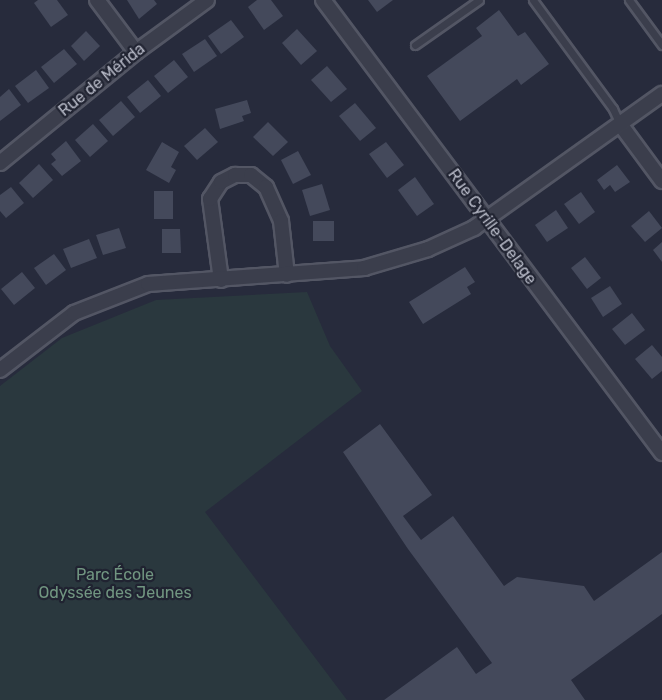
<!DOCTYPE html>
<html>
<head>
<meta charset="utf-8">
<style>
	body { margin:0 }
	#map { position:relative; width:662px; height:700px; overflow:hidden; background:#272b3c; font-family:Rubik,sans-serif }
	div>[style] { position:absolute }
	.green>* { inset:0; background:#2a383e }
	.building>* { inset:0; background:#44495b }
	.roads { filter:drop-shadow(2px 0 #535664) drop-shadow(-2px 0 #535664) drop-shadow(0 2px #535664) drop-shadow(0 -2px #535664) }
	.service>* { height:7px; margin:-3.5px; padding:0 3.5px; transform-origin:3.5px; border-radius:3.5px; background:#3b3e4c }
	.minor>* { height:14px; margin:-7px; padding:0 7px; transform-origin:7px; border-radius:7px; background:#3b3e4c }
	span { translate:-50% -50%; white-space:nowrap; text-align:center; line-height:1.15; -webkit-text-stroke:4.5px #202331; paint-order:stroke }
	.street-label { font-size:16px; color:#b7bac7 }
	.park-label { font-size:16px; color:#719681 }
</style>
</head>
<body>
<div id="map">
	<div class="green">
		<div style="clip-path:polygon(307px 292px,330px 346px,362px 391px,205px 512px,347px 700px,0 700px,0 386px,62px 338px,156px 300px)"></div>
	</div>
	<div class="building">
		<div style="clip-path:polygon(38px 0,57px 0,68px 15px,51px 27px,34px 3px)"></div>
		<div style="clip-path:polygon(127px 0,154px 0,157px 4px,139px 19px)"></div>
		<div style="clip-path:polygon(257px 0,271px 0,283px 16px,264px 30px,248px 7px)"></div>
		<div style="clip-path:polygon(368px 0,393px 0,377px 12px)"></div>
		<div style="clip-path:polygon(499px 10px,518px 36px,525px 32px,549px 64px,521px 85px,517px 79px,460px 121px,427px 76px,482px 36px,476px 28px)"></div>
		<div style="clip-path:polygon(231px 20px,244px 37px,221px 54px,208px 36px)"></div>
		<div style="clip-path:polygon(297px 29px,317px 51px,301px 65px,282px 43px)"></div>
		<div style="clip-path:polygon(86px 31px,100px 46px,84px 61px,71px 46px)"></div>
		<div style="clip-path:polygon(205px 39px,217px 56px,194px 72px,182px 54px)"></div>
		<div style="clip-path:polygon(64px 49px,77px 64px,54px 83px,41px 67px)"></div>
		<div style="clip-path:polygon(174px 60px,188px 77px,168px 93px,154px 76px)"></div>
		<div style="clip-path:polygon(327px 66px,347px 89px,331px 102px,311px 80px)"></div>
		<div style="clip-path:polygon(36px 70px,49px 88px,28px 103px,15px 86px)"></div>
		<div style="clip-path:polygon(148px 80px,161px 96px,140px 113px,127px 97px)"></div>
		<div style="clip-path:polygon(9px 89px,21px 105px,0 121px,0 97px)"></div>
		<div style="clip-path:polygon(247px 100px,251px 113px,242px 116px,244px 121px,220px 129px,215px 109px)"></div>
		<div style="clip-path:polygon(121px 101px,135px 117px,113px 136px,99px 120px)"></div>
		<div style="clip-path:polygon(355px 103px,376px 128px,360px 141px,339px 116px)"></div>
		<div style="clip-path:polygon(268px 122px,288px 142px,273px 156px,253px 137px)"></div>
		<div style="clip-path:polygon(93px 124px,108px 141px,90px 157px,75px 140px)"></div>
		<div style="clip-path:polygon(205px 128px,218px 142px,197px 160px,184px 146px)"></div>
		<div style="clip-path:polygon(66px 141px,81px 161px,62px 176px,51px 164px,56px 160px,51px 154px)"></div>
		<div style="clip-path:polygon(162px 142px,179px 152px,171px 167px,176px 170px,169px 183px,146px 170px)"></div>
		<div style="clip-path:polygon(386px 142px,404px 165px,387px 178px,369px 154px)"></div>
		<div style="clip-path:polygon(298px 151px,311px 175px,293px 184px,281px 160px)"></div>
		<div style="clip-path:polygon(39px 164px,53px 180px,33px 198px,19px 183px)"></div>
		<div style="clip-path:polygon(617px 165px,630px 182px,615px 192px,610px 185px,604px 190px,597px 180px)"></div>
		<div style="clip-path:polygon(415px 177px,434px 204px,417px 216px,398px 190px)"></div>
		<div style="clip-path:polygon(322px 184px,330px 210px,310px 216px,302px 190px)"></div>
		<div style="clip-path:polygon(11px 187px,24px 203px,6px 218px,0 211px,0 195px)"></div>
		<div style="clip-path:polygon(154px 191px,173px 191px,173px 219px,154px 219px)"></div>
		<div style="clip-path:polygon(581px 192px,595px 212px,579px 224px,564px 204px)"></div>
		<div style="clip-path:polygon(556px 210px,568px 228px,547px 242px,535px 225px)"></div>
		<div style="clip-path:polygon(649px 211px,662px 228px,645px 242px,631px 226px)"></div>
		<div style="clip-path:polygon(313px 221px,334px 221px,334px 241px,313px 241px)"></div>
		<div style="clip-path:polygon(119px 228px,126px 248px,103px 255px,96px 235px)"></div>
		<div style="clip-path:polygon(162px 229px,180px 229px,181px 253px,162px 253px)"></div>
		<div style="clip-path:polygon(89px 239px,97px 258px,71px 268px,63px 249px)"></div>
		<div style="clip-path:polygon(662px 242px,662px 262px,653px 250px)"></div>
		<div style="clip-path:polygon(54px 254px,66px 270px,46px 285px,34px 268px)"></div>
		<div style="clip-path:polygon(585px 257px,601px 278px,587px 289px,571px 268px)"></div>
		<div style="clip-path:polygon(465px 267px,475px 282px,467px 287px,471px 294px,423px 324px,409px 302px)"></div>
		<div style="clip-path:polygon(22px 272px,35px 288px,14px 305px,1px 289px)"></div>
		<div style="clip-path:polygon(610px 286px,622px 304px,603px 317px,591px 298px)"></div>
		<div style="clip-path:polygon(632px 313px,645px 330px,625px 345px,612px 329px)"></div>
		<div style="clip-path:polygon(652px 345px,662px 357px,662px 371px,652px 379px,635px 359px)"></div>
		<div style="clip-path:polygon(380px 424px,432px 495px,403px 516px,421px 540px,453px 516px,504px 586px,517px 577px,584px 586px,594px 601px,662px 552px,662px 614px,571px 680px,585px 700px,384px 700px,457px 647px,476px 674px,492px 663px,408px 549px,343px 452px)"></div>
	</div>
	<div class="roads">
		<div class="service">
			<div style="left:533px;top:0;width:135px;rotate:53.7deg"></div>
			<div style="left:613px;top:109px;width:17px;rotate:65deg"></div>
			<div style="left:629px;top:0;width:56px;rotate:53.7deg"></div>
			<div style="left:415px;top:45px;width:78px;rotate:-35.1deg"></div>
		</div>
		<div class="minor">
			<div style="left:97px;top:0;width:65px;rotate:53.1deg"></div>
			<div style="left:323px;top:0;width:566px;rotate:53.19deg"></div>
			<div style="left:620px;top:124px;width:71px;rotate:53.6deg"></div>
			<div style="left:0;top:163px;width:176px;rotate:-39.2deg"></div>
			<div style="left:136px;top:52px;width:88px;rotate:-36.2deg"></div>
			<div style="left:221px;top:280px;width:82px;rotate:-97.7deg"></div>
			<div style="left:210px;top:199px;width:20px;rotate:-57deg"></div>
			<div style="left:221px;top:182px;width:16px;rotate:-27deg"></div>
			<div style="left:235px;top:175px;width:16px"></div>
			<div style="left:251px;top:175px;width:19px;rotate:39deg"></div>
			<div style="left:266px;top:187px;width:37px;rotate:66deg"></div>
			<div style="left:281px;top:221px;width:54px;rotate:83.7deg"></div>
			<div style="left:0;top:370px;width:93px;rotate:-37.6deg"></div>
			<div style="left:74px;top:313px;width:79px;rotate:-21.4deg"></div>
			<div style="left:148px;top:284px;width:217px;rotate:-4.2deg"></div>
			<div style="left:364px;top:268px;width:67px;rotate:-16.5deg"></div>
			<div style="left:428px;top:249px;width:51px;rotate:-24.5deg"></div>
			<div style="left:474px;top:228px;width:231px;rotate:-35.5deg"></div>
		</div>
	</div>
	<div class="street-label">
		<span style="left:102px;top:80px;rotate:-39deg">Rue de Mérida</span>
		<span style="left:492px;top:227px;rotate:54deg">Rue Cyrille-Delage</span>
	</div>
	<div class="park-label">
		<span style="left:115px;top:584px">Parc École<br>Odyssée des Jeunes</span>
	</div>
</div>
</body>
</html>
